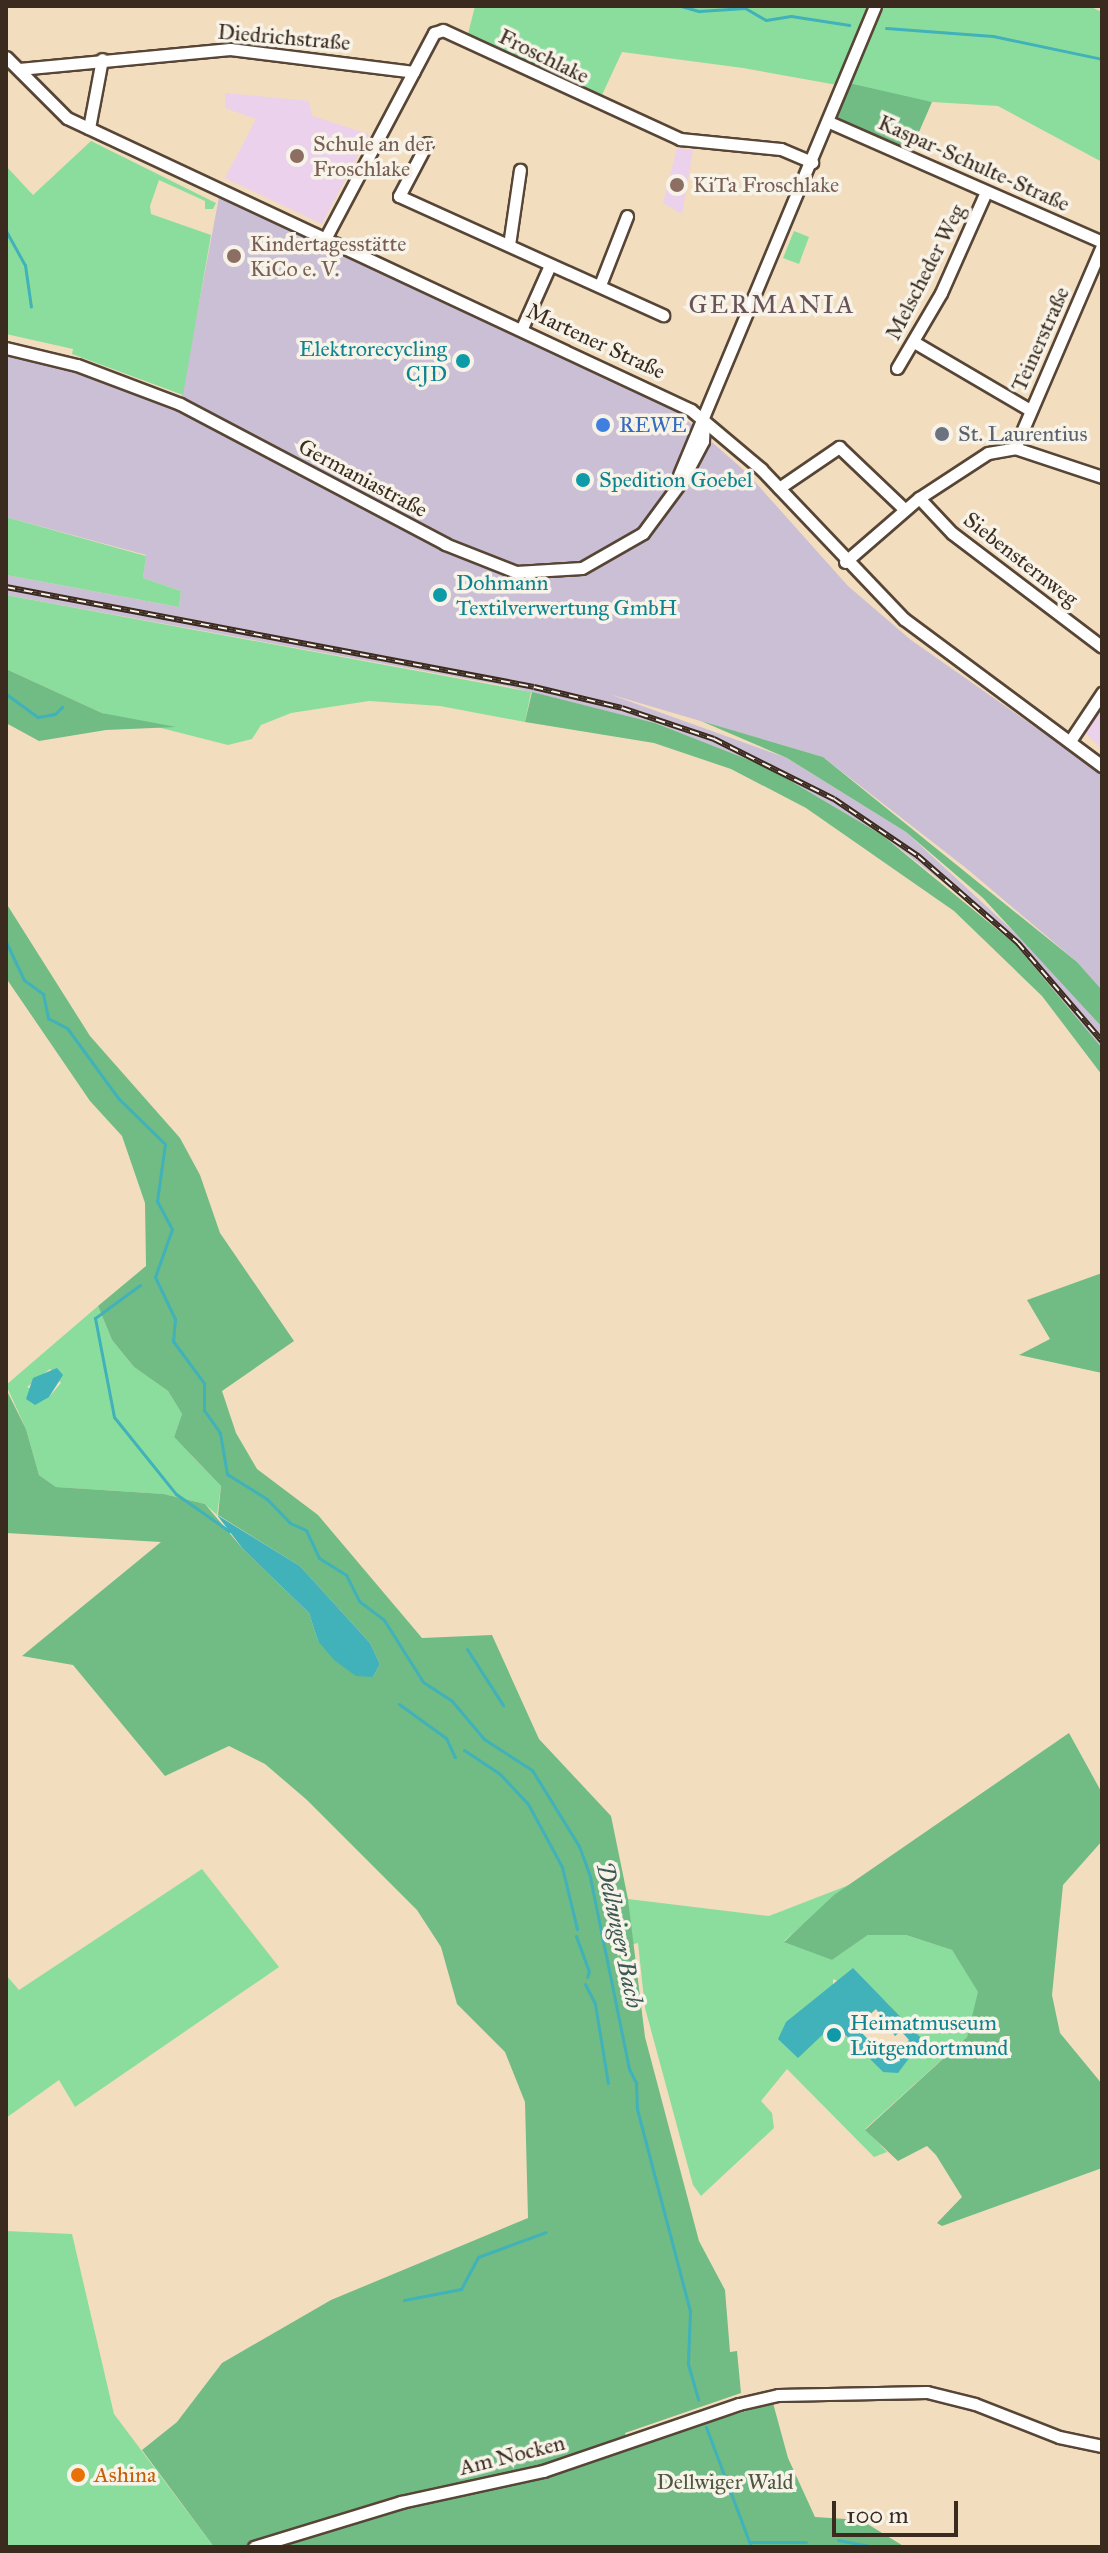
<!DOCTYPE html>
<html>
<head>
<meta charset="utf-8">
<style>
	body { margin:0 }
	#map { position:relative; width:1108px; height:2553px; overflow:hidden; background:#f3ddbf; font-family:"IM FELL Great Primer",serif }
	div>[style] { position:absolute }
	.built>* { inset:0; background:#ebd1eb }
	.industrial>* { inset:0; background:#cbbfd5 }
	.green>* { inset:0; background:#8bdd9d }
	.forest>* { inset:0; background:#70bc84 }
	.water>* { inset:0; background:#41b1ba }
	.stream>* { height:3px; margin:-1.5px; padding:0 1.5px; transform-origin:1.5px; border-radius:1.5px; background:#41b1ba }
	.roads { filter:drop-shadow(2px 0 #574536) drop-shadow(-2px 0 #574536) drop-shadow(0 2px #574536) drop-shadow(0 -2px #574536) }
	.minor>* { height:11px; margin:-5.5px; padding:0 5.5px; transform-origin:5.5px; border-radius:5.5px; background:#fff }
	.rail>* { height:6px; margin-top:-3px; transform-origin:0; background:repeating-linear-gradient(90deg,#f7f3e8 0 9px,#3b2a1e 0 18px); box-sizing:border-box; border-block:2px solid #3b2a1e }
	.dots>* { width:22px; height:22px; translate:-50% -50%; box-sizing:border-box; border:4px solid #f7f3e8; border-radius:50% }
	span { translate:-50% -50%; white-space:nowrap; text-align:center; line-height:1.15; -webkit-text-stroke:7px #f7f3e8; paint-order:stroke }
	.street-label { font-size:22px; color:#3b2a1e }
	.education-label { font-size:22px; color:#785e54 }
	.left { translate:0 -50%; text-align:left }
	.culture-label { font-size:22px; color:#0d838f }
	.right { translate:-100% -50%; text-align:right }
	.shop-label { font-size:22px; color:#366cbe }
	.worship-label { font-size:22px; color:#5b616d }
	.food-label { font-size:22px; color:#c56008 }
	.park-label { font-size:22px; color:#4f573e }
	.water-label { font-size:24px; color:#3d5955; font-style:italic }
	.quarter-label { font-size:26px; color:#695358; letter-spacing:2px }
	.frame { position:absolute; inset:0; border:8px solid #3b2a1e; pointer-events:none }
	.scale { position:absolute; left:832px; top:2501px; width:126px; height:36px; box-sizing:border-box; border:4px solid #3b2a1e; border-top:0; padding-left:10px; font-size:24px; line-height:28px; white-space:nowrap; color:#3b2a1e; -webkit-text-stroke:6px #f7f3e8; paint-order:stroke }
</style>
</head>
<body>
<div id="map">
	<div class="built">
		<div style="clip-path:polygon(225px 93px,309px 101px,312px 116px,369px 134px,322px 224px,225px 178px,256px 119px,225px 108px)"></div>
		<div style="clip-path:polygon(677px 148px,693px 150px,682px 214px,663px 203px)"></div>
		<div style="clip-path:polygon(1097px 712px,1102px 715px,1102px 749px,1083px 731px)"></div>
	</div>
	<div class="industrial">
		<div style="clip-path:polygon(219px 197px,679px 413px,747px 473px,848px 586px,911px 640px,1102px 774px,1102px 990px,1077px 962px,966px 868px,823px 757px,609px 694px,787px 758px,906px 832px,1039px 955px,1102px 1027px,1102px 1048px,1015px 944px,971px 904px,882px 835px,767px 767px,655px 723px,506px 686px,6px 595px,6px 575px,179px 607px,181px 591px,143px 578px,146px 555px,6px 517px,6px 348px,55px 359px,180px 404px)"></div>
	</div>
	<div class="green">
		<div style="clip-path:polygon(475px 6px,875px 6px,853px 64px,860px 63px,884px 6px,1089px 6px,1102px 12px,1102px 162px,998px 106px,932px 102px,743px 68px,622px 52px,602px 95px,468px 34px)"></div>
		<div style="clip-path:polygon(91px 141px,216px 203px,213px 209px,205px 209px,205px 201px,159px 180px,150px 206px,151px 214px,211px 235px,183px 395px,72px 354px,73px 349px,6px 334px,6px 166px,33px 195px)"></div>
		<div style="clip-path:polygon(794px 231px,809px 237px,799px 264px,783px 258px)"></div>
		<div style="clip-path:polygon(6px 517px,146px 556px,143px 578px,181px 591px,179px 607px,6px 575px)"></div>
		<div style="clip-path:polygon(6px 595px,531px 692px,525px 722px,440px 706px,369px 701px,291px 713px,261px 725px,252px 739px,228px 745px,102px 713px,6px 669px)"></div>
		<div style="clip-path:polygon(evenodd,98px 1306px,112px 1340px,134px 1367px,168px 1391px,182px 1414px,174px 1437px,221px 1486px,217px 1515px,205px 1504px,164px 1494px,56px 1487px,39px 1475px,26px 1429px,6px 1385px,98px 1306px,50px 1369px,61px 1383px,49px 1397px,27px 1387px,50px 1369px)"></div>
		<div style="clip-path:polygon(202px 1869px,279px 1967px,75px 2107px,59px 2080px,6px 2118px,6px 1975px,19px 1990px)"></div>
		<div style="clip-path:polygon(evenodd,849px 1885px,784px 1941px,832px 1960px,868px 1935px,906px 1935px,952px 1950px,979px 1993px,967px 2037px,865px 2129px,887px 2152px,874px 2157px,787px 2069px,761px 2101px,772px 2113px,774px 2128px,701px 2196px,693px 2185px,645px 2008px,638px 1943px,630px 1945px,628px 1899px,769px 1916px,849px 1885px,833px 1979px,885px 2001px,922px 2042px,883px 2072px,833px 2024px,833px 1979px)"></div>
		<div style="clip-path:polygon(6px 2231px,72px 2234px,114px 2414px,214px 2547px,6px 2547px)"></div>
	</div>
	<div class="forest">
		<div style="clip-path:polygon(844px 82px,932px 102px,909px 155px,829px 122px)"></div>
		<div style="clip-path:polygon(6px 669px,102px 713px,176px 727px,106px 730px,39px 741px,6px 723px)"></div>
		<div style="clip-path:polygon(532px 692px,655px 723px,767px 767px,882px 835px,1015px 944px,1102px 1048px,1102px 1075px,1042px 996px,954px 911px,806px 808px,731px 769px,654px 743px,525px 722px)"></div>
		<div style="clip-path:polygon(701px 721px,823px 757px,1077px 962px,1102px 990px,1102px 1027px,983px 898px,906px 832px,787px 758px)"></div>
		<div style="clip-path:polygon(6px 903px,90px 1036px,180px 1138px,200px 1175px,220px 1233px,294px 1341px,222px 1391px,236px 1433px,257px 1469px,318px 1515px,422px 1638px,492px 1635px,539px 1739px,611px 1816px,628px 1899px,645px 2037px,699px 2241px,725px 2290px,730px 2352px,737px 2351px,741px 2393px,625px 2433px,629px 2446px,773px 2403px,788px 2458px,815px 2517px,861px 2520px,905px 2547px,214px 2547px,142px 2450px,177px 2422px,222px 2363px,331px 2300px,528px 2218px,525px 2102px,505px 2052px,457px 2004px,441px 1947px,417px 1910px,307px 1800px,265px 1764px,229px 1746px,165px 1776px,73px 1665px,22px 1656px,161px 1542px,6px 1533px,6px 1389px,26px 1429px,39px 1475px,56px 1487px,164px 1494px,205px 1504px,243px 1549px,309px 1613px,318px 1641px,373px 1677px,380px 1664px,370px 1643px,300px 1566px,218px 1515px,221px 1486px,174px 1437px,182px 1414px,168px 1391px,134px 1367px,112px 1340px,98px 1306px,146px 1266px,145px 1203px,122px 1136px,90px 1101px,6px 978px)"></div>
		<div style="clip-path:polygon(1102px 1273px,1102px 1373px,1019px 1355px,1050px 1339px,1027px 1300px)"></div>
		<div style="clip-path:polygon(1069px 1733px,1102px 1793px,1102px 1841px,1063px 1885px,1052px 1995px,1060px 2033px,1102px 2084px,1102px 2168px,942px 2226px,937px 2223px,962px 2197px,936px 2155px,927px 2146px,898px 2161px,865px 2130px,967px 2037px,978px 1992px,952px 1950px,906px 1935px,868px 1935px,832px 1960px,784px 1942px,834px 1895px)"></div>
	</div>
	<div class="water">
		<div style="clip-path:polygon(57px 1368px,63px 1375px,49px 1397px,35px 1405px,26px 1399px,33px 1378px)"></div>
		<div style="clip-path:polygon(217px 1515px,300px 1566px,370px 1643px,380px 1664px,373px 1677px,356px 1676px,334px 1660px,318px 1641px,309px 1613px,243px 1549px)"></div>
		<div style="clip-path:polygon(evenodd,853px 1968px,920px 2037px,922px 2041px,898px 2073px,883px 2072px,834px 2024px,798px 2058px,778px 2039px,786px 2022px,853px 1968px,876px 2009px,895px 2036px,901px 2031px,909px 2040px,902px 2047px,896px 2042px,881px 2053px,861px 2032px,859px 2024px,876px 2009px)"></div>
	</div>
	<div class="stream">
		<div style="left:681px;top:6px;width:19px;rotate:16deg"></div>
		<div style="left:699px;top:11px;width:46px;rotate:-3.7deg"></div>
		<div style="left:745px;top:8px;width:24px;rotate:30deg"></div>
		<div style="left:766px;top:20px;width:25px;rotate:-9deg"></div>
		<div style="left:791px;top:16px;width:59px;rotate:8.8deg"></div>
		<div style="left:886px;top:28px;width:107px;rotate:4.3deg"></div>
		<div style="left:993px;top:36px;width:111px;rotate:11.9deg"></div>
		<div style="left:6px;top:231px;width:39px;rotate:61deg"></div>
		<div style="left:25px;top:265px;width:42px;rotate:81.9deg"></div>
		<div style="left:6px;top:694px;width:39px;rotate:36deg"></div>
		<div style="left:38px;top:717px;width:17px;rotate:-10deg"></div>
		<div style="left:55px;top:714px;width:10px;rotate:-45deg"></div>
		<div style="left:6px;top:942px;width:42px;rotate:64.7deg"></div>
		<div style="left:24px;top:980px;width:24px;rotate:36deg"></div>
		<div style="left:43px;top:994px;width:25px;rotate:78deg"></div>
		<div style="left:48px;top:1018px;width:21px;rotate:28deg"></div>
		<div style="left:67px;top:1028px;width:88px;rotate:53.8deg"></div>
		<div style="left:119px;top:1099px;width:64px;rotate:44.4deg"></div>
		<div style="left:165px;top:1144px;width:58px;rotate:98deg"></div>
		<div style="left:157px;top:1201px;width:32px;rotate:62deg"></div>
		<div style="left:172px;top:1229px;width:51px;rotate:109.5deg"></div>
		<div style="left:155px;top:1277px;width:47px;rotate:64.5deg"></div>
		<div style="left:175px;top:1319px;width:22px;rotate:95deg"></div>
		<div style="left:173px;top:1341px;width:52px;rotate:53.6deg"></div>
		<div style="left:204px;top:1383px;width:27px;rotate:90deg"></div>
		<div style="left:204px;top:1410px;width:28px;rotate:55deg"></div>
		<div style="left:220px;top:1433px;width:42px;rotate:80.3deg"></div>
		<div style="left:227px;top:1474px;width:47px;rotate:32deg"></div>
		<div style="left:267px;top:1499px;width:33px;rotate:46deg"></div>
		<div style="left:290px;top:1523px;width:17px;rotate:24deg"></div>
		<div style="left:306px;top:1530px;width:31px;rotate:65deg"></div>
		<div style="left:319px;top:1558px;width:32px;rotate:32deg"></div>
		<div style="left:346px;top:1575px;width:29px;rotate:63deg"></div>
		<div style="left:359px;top:1601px;width:31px;rotate:37deg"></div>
		<div style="left:384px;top:1620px;width:73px;rotate:57.8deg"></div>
		<div style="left:423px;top:1682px;width:35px;rotate:33deg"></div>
		<div style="left:452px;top:1701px;width:50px;rotate:49.9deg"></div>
		<div style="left:484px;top:1739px;width:57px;rotate:32.9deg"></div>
		<div style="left:532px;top:1770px;width:89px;rotate:58.3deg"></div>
		<div style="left:579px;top:1846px;width:33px;rotate:70deg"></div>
		<div style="left:590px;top:1877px;width:196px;rotate:78.5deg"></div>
		<div style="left:629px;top:2069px;width:16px;rotate:63deg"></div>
		<div style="left:636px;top:2083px;width:26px;rotate:88deg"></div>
		<div style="left:637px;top:2109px;width:209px;rotate:75.3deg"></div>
		<div style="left:690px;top:2311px;width:53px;rotate:92.2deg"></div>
		<div style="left:688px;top:2364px;width:37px;rotate:74deg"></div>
		<div style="left:140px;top:1285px;width:56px;rotate:143.7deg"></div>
		<div style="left:95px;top:1318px;width:101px;rotate:79.1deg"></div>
		<div style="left:114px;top:1417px;width:99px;rotate:51.2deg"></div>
		<div style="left:176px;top:1494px;width:65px;rotate:34.9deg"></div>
		<div style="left:467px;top:1649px;width:67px;rotate:57.3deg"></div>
		<div style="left:399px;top:1704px;width:58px;rotate:35.9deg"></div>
		<div style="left:446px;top:1738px;width:21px;rotate:65deg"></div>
		<div style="left:464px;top:1750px;width:43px;rotate:33.7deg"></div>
		<div style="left:500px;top:1774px;width:41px;rotate:47deg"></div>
		<div style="left:528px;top:1804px;width:72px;rotate:61.6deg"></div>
		<div style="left:562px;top:1867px;width:64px;rotate:76.4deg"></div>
		<div style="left:576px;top:1936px;width:37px;rotate:70deg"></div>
		<div style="left:589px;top:1971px;width:6px;rotate:108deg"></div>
		<div style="left:585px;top:1984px;width:22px;rotate:63deg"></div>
		<div style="left:595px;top:2004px;width:80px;rotate:80.7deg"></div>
		<div style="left:404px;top:2300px;width:58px;rotate:-10.9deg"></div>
		<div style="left:461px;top:2289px;width:36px;rotate:-62deg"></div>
		<div style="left:478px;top:2257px;width:72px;rotate:-20.2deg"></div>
		<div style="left:706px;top:2427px;width:128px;rotate:69.4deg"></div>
		<div style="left:838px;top:2540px;width:37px;rotate:11deg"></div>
		<div style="left:751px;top:2542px;width:55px"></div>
	</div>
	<div class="roads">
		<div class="minor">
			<div style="left:6px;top:57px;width:86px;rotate:45deg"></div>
			<div style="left:67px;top:118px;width:689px;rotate:25.08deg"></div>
			<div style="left:691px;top:410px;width:92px;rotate:40.1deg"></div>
			<div style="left:761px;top:469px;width:207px;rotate:46.4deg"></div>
			<div style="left:904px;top:619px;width:247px;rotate:36.6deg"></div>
			<div style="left:19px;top:69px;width:212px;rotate:-5.4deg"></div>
			<div style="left:230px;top:49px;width:185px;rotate:7.1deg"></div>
			<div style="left:829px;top:122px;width:298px;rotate:23.7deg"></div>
			<div style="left:89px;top:128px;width:70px;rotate:-79.3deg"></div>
			<div style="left:427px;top:143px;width:60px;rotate:117.8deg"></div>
			<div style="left:399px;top:196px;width:290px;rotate:24.3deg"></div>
			<div style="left:326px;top:237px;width:231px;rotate:-62.1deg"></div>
			<div style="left:434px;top:33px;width:9px;rotate:-18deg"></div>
			<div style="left:443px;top:30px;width:261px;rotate:24.7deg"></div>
			<div style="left:680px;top:139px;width:101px;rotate:5.7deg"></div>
			<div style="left:781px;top:149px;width:34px;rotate:23deg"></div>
			<div style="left:509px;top:245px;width:76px;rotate:-81.7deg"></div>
			<div style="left:600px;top:285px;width:74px;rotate:-68.6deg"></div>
			<div style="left:522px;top:328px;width:69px;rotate:-66deg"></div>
			<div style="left:914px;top:342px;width:134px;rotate:30.4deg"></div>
			<div style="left:6px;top:348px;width:73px;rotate:13.5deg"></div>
			<div style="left:77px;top:365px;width:110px;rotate:20.7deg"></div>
			<div style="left:180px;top:404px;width:300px;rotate:27.8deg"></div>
			<div style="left:445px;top:544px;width:76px;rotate:21.5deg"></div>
			<div style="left:516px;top:572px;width:66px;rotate:-3.5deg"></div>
			<div style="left:582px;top:568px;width:70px;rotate:-29.8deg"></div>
			<div style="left:643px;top:533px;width:67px;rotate:-53.5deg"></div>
			<div style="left:683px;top:479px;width:43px;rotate:-62.2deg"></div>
			<div style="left:703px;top:441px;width:20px;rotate:-87deg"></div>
			<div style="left:897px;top:368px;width:87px;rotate:-59.6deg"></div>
			<div style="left:941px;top:293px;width:111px;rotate:-66deg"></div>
			<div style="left:1015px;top:448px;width:220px;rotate:-66.7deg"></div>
			<div style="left:679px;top:475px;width:508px;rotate:-67.32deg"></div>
			<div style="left:779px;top:488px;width:73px;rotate:-34.3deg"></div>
			<div style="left:839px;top:447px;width:90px;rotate:43.6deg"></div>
			<div style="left:919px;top:498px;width:48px;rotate:46.7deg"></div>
			<div style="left:952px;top:533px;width:188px;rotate:37.2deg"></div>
			<div style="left:845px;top:562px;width:98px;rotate:-40.9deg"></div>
			<div style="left:919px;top:498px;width:82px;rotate:-33.1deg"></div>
			<div style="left:988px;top:453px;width:27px;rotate:-10deg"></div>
			<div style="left:1015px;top:448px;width:92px;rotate:18.4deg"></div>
			<div style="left:1070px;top:741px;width:58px;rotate:-56.3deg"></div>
			<div style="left:254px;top:2547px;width:154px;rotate:-17deg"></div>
			<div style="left:401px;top:2502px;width:145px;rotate:-12.3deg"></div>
			<div style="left:543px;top:2471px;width:207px;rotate:-18.9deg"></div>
			<div style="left:739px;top:2404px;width:40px;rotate:-13deg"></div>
			<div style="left:778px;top:2395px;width:149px;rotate:-1.2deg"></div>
			<div style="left:927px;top:2392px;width:49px;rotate:14deg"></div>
			<div style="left:975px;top:2404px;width:90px;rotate:21.4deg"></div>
			<div style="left:1059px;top:2437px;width:44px;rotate:11.8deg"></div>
		</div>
	</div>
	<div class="rail">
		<div style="left:6px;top:587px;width:537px;rotate:10.72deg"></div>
		<div style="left:534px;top:687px;width:90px;rotate:13.4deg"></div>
		<div style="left:622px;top:708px;width:97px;rotate:18.6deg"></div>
		<div style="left:714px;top:739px;width:134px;rotate:26.6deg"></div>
		<div style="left:834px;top:799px;width:102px;rotate:34.2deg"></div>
		<div style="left:918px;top:856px;width:133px;rotate:41deg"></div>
		<div style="left:1018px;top:943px;width:129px;rotate:49.4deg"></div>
	</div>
	<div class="dots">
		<div style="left:297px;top:156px;background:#8d6e63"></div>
		<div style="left:677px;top:185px;background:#8d6e63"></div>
		<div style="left:234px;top:256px;background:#8d6e63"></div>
		<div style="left:463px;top:361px;background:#0f9aa8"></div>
		<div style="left:603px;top:425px;background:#3f7fe0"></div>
		<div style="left:942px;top:434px;background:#6b7280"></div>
		<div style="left:583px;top:480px;background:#0f9aa8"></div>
		<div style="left:440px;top:595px;background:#0f9aa8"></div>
		<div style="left:834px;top:2035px;background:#0f9aa8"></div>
		<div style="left:78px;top:2475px;background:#e8710a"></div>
	</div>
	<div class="street-label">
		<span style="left:284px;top:37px;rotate:5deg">Diedrichstraße</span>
		<span style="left:544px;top:56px;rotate:26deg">Froschlake</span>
		<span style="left:974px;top:163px;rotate:24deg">Kaspar-Schulte-Straße</span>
		<span style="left:925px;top:272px;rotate:-63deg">Melscheder Weg</span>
		<span style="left:1040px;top:339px;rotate:-66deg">Teinerstraße</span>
		<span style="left:596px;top:341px;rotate:25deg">Martener Straße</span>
		<span style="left:363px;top:478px;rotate:28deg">Germaniastraße</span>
		<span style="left:1021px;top:559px;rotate:38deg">Siebensternweg</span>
		<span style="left:512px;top:2455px;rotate:-14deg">Am Nocken</span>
	</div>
	<div class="education-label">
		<span class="left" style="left:313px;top:156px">Schule an der<br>Froschlake</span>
		<span class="left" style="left:693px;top:185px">KiTa Froschlake</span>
		<span class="left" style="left:250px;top:256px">Kindertagesstätte<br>KiCo e. V.</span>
	</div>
	<div class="culture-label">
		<span class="right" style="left:447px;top:361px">Elektrorecycling<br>CJD</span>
		<span class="left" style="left:599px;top:480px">Spedition Goebel</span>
		<span class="left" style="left:456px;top:595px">Dohmann<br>Textilverwertung GmbH</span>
		<span class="left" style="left:850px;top:2035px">Heimatmuseum<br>Lütgendortmund</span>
	</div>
	<div class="shop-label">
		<span class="left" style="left:619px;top:425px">REWE</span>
	</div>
	<div class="worship-label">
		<span class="left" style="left:958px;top:434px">St. Laurentius</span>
	</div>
	<div class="food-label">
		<span class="left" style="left:94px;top:2475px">Ashina</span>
	</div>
	<div class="park-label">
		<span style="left:725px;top:2482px">Dellwiger Wald</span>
	</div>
	<div class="water-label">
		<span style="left:619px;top:1935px;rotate:78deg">Dellwiger Bach</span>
	</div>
	<div class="quarter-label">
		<span style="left:772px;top:305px">GERMANIA</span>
	</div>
	<div class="frame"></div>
	<div class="scale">100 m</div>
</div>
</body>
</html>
